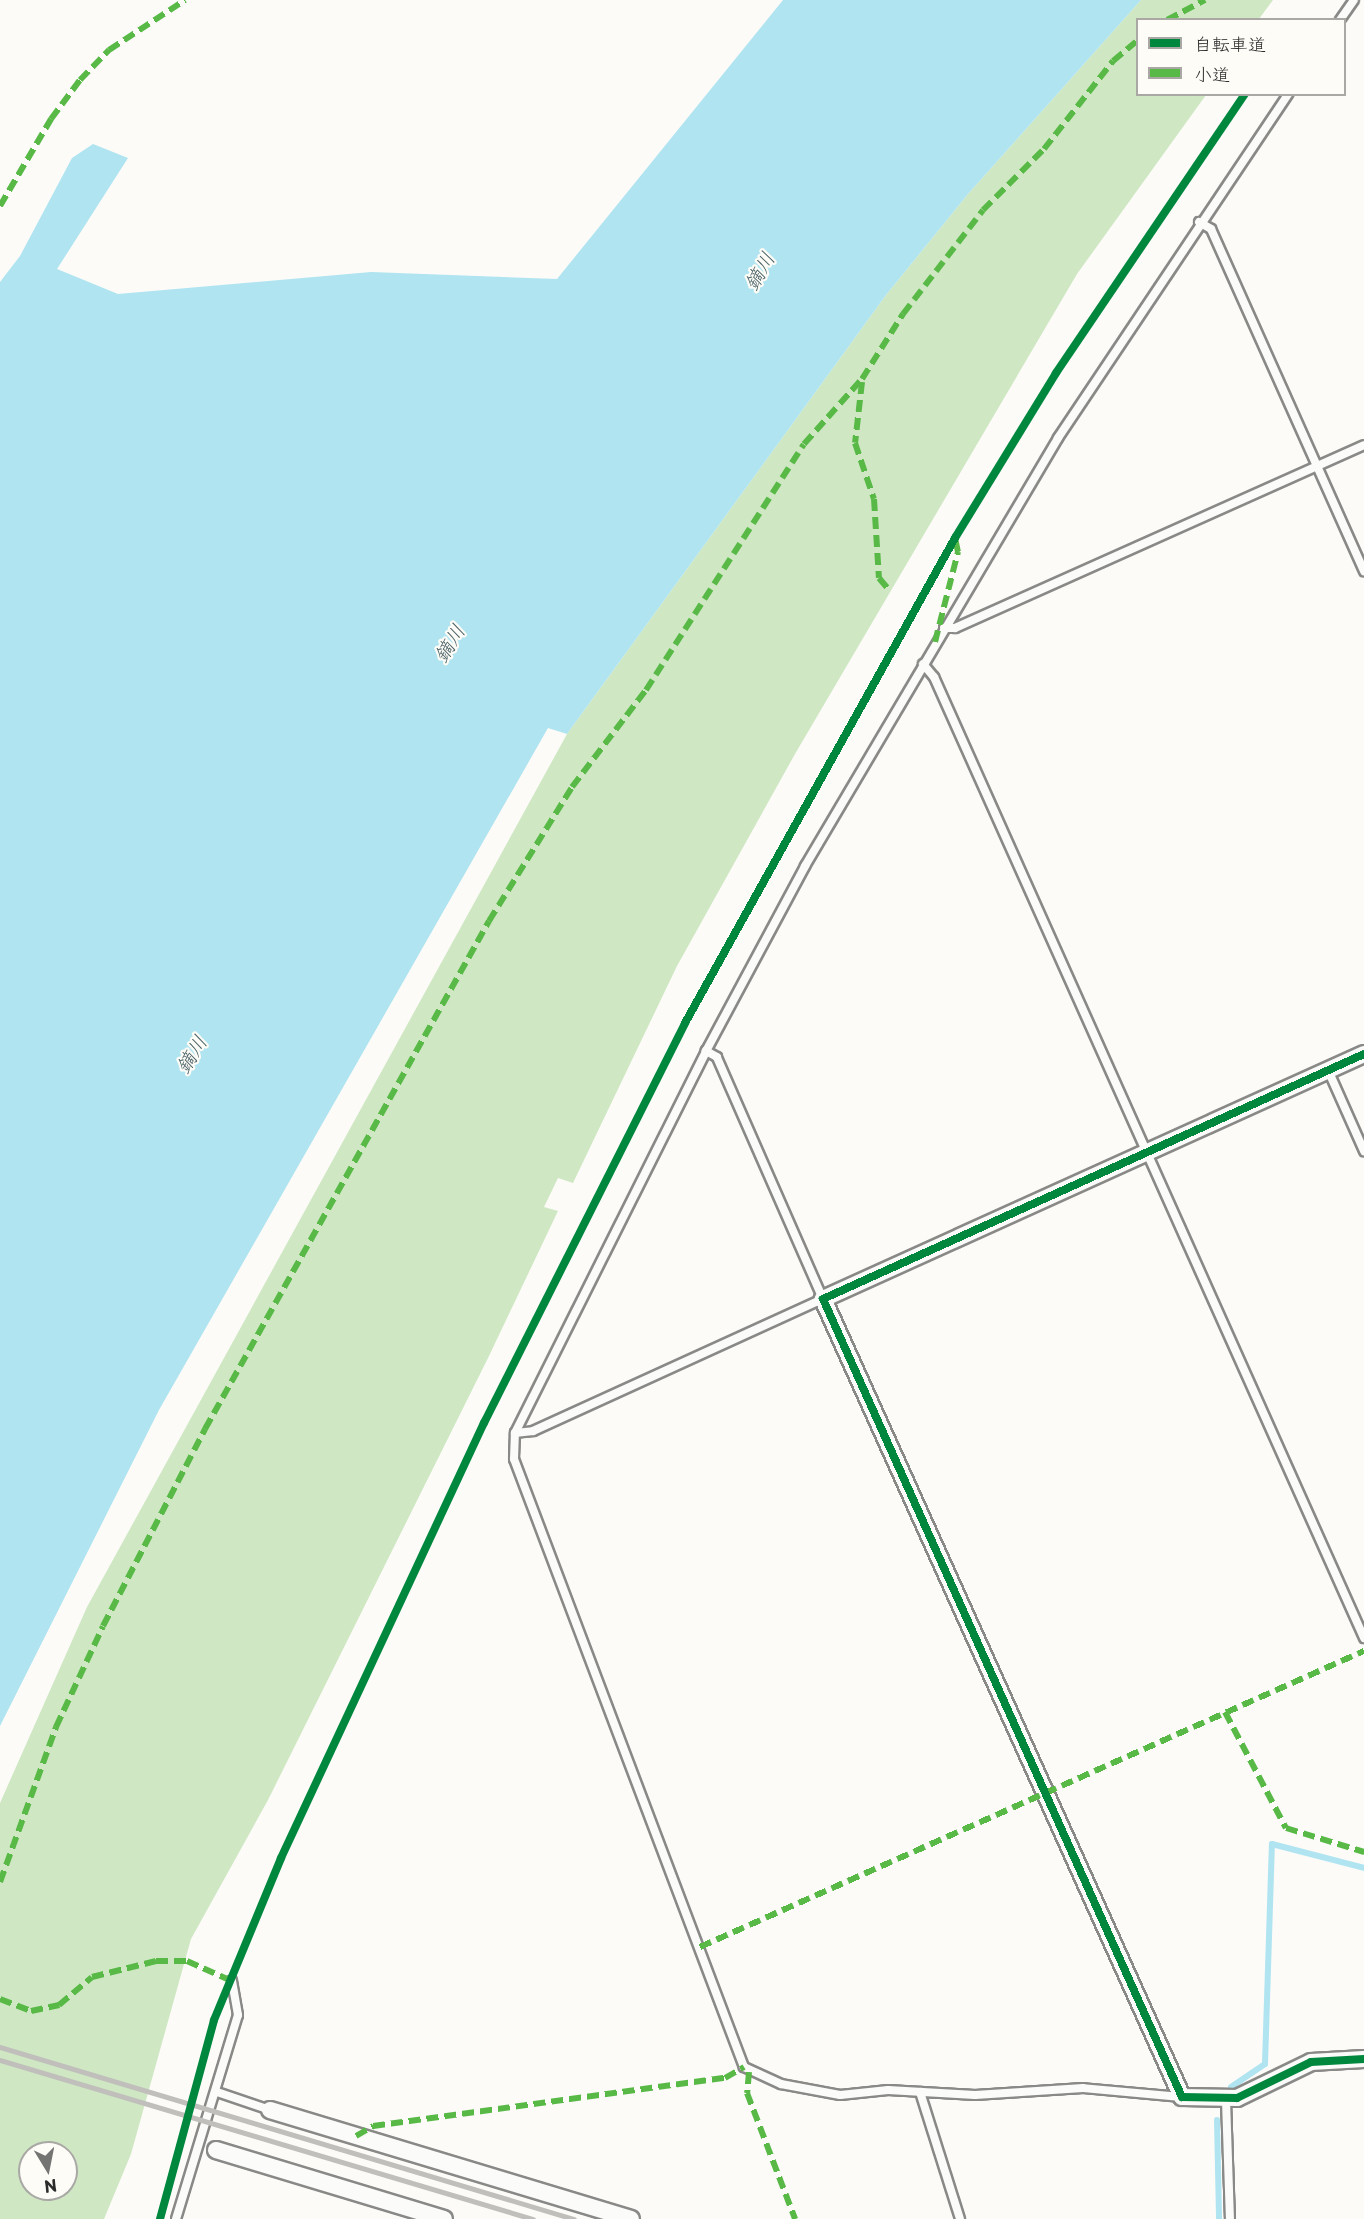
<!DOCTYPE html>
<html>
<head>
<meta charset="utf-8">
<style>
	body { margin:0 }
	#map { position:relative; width:1364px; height:2219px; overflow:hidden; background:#fcfbf8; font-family:"Playpen Sans","Klee One",sans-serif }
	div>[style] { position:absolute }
	.green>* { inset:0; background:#cfe8c3 }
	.water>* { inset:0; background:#afe4f0 }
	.stream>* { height:6px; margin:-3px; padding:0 3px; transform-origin:3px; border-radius:3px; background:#afe4f0 }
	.roads { filter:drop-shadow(2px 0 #898987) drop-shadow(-2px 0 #898987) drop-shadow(0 2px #898987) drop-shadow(0 -2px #898987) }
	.lane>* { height:8px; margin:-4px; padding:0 4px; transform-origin:4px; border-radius:4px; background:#fbfbf9 }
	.street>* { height:16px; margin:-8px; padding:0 8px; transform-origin:8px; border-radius:8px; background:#fbfbf9 }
	.rail>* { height:4.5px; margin:-2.25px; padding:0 2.25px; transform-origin:2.25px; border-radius:2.25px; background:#c0bfbc }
	.quiet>* { height:6px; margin-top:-3px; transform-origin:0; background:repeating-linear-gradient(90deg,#58b947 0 12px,transparent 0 18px) }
	.cycleway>* { height:8px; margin:-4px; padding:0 4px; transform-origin:4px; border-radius:4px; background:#00873e }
	span { translate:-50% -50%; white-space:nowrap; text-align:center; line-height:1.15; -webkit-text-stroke:4.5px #fdfcf7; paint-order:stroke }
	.water-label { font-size:20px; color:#496065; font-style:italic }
	.legend { position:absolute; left:1136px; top:18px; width:210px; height:78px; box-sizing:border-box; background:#fdfcf7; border:2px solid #a9a8a5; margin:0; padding:8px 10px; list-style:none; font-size:18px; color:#2b2b2b }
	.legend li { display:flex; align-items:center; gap:12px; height:30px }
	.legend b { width:30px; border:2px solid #a9a8a5 }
	.north { position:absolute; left:18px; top:2141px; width:60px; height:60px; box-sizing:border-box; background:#fdfcf7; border:2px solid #a9a8a5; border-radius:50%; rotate:170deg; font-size:16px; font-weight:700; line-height:24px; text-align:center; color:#2b2b2b }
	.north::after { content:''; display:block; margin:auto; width:21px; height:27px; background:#747473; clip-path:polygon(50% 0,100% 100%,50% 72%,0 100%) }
</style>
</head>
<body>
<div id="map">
	<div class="green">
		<div style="clip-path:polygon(evenodd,1141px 0,1273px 0,1259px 19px,1138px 20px,1138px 94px,1206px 95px,1077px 274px,795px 754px,677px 966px,573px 1183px,558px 1178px,544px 1207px,558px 1211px,489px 1356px,268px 1800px,191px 1939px,131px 2154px,104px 2219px,0 2219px,0 1803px,87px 1607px,567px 734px,886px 295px,968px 194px,1141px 0,30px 2153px,66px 2153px,66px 2189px,30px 2189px,30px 2153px)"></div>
	</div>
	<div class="water">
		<div style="clip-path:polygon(783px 0,1141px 0,968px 194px,886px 295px,567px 734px,548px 728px,159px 1410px,0 1726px,0 282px,20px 256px,72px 158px,93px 144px,128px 158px,57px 269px,118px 294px,371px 272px,557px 279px)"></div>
	</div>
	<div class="stream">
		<div style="left:1231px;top:2087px;width:41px;rotate:-34.1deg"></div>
		<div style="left:1265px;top:2064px;width:220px;rotate:-88.2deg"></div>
		<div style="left:1272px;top:1844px;width:95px;rotate:14.6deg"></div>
		<div style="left:1217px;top:2120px;width:99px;rotate:88.8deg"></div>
	</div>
	<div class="roads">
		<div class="lane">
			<div style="left:1340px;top:20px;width:24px;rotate:-55deg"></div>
			<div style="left:1199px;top:222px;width:14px;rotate:30deg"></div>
			<div style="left:1211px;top:229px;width:375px;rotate:65.9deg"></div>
			<div style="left:944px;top:628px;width:11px"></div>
			<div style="left:955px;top:628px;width:448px;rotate:-24.1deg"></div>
			<div style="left:923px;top:664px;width:17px;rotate:50deg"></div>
			<div style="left:934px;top:677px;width:1053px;rotate:65.89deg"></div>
			<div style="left:1328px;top:1070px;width:89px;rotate:66deg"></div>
			<div style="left:515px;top:1433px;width:18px;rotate:-6deg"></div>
			<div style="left:533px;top:1431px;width:319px;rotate:-24.5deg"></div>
			<div style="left:823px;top:1299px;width:264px;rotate:-113.7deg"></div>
			<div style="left:717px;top:1057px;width:13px;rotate:-151deg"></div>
			<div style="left:217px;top:2092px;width:56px;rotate:18.8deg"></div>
			<div style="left:920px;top:2092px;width:133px;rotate:72.5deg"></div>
			<div style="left:1181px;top:2097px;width:98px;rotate:-174.8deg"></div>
			<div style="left:1083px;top:2088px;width:108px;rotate:176.3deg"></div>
			<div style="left:975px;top:2095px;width:87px;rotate:-176.7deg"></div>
			<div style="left:888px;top:2090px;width:48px;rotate:174.1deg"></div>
			<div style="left:840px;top:2095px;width:60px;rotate:-169.4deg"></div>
			<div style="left:781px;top:2084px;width:41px;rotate:-155.3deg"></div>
			<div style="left:744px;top:2067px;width:650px;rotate:-110.72deg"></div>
			<div style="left:514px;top:1459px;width:26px;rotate:-88deg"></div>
			<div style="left:515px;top:1433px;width:427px;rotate:-63.4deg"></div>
			<div style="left:706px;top:1051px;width:210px;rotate:-61.8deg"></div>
			<div style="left:805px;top:866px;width:497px;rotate:-59.4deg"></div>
			<div style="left:1058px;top:438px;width:414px;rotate:-56.2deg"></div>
			<div style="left:1226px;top:2100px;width:119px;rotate:88.1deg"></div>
			<div style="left:176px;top:2219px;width:213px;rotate:-73.1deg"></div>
			<div style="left:238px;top:2015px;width:35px;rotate:-100deg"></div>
		</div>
		<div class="street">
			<div style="left:1364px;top:1054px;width:594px;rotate:155.64deg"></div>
			<div style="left:823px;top:1299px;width:875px;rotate:65.78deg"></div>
			<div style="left:1182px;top:2097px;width:55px;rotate:1deg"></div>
			<div style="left:1237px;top:2098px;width:82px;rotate:-25.9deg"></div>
			<div style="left:1311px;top:2062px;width:53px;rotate:-3.2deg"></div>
			<div style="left:270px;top:2110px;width:377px;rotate:16.8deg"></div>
			<div style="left:216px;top:2150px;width:238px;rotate:16.8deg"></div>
		</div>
	</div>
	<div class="rail">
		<div style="left:0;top:2047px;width:599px;rotate:16.68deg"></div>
		<div style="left:0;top:2060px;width:556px;rotate:16.61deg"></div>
	</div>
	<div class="quiet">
		<div style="left:1167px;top:20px;width:43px;rotate:-27.8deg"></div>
		<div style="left:0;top:206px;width:101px;rotate:-59.6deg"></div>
		<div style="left:51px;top:119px;width:49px;rotate:-53.4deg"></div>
		<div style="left:80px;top:80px;width:42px;rotate:-46deg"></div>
		<div style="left:109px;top:50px;width:91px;rotate:-33.3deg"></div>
		<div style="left:862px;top:382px;width:61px;rotate:96.5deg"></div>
		<div style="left:855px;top:443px;width:59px;rotate:71.3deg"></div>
		<div style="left:874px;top:499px;width:79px;rotate:86.4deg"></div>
		<div style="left:879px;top:578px;width:16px;rotate:50deg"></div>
		<div style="left:935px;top:642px;width:93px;rotate:-75.7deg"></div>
		<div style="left:958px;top:552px;width:14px;rotate:-102deg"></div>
		<div style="left:1225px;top:1712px;width:131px;rotate:62.3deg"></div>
		<div style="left:1286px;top:1828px;width:82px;rotate:17.1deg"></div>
		<div style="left:0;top:1882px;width:165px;rotate:-70.1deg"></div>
		<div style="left:56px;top:1727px;width:111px;rotate:-65deg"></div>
		<div style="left:103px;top:1626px;width:222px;rotate:-62.6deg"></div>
		<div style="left:205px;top:1429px;width:582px;rotate:-60.79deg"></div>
		<div style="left:489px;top:921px;width:158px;rotate:-58.2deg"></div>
		<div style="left:572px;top:787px;width:122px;rotate:-52.7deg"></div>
		<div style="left:646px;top:690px;width:292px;rotate:-57.3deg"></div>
		<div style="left:804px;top:444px;width:87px;rotate:-48.3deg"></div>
		<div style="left:862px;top:379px;width:77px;rotate:-57.8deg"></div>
		<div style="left:903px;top:314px;width:131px;rotate:-52.4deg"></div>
		<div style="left:983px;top:210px;width:86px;rotate:-45deg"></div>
		<div style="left:1044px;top:149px;width:112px;rotate:-51.9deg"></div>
		<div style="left:1113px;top:61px;width:33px;rotate:-40deg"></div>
		<div style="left:700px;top:1947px;width:727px;rotate:-24.03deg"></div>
		<div style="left:0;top:1999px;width:33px;rotate:21deg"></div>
		<div style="left:31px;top:2011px;width:29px;rotate:-12deg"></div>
		<div style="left:59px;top:2005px;width:43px;rotate:-40.3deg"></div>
		<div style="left:92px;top:1977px;width:66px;rotate:-14deg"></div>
		<div style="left:156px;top:1961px;width:31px"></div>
		<div style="left:187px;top:1961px;width:49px;rotate:24deg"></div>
		<div style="left:749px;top:2072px;width:21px;rotate:95deg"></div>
		<div style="left:747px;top:2093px;width:135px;rotate:69.1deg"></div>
		<div style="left:356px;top:2136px;width:20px;rotate:-30deg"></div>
		<div style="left:373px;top:2126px;width:355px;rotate:-7.8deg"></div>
		<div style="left:725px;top:2078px;width:22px;rotate:-30deg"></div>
	</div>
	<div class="cycleway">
		<div style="left:1364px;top:1054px;width:594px;rotate:155.64deg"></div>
		<div style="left:823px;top:1299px;width:875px;rotate:65.78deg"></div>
		<div style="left:1182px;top:2097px;width:55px;rotate:1deg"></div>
		<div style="left:1237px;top:2098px;width:82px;rotate:-25.9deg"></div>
		<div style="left:1311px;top:2062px;width:53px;rotate:-3.2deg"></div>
		<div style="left:160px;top:2219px;width:206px;rotate:-74.8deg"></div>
		<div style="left:214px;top:2020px;width:175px;rotate:-67.5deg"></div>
		<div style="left:281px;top:1858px;width:480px;rotate:-65deg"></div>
		<div style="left:484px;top:1423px;width:448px;rotate:-63.3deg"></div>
		<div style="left:685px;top:1023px;width:555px;rotate:-60.9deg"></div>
		<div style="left:955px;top:538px;width:193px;rotate:-58.5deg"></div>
		<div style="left:1056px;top:373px;width:337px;rotate:-55.9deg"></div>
	</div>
	<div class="water-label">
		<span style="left:759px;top:271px;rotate:-60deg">鏑川</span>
		<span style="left:449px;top:643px;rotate:-58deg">鏑川</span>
		<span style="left:191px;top:1054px;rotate:-58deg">鏑川</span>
	</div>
	<ul class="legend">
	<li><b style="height:8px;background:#00873e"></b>自転車道</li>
	<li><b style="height:8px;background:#58b947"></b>小道</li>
	</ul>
	<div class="north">N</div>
</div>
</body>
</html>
